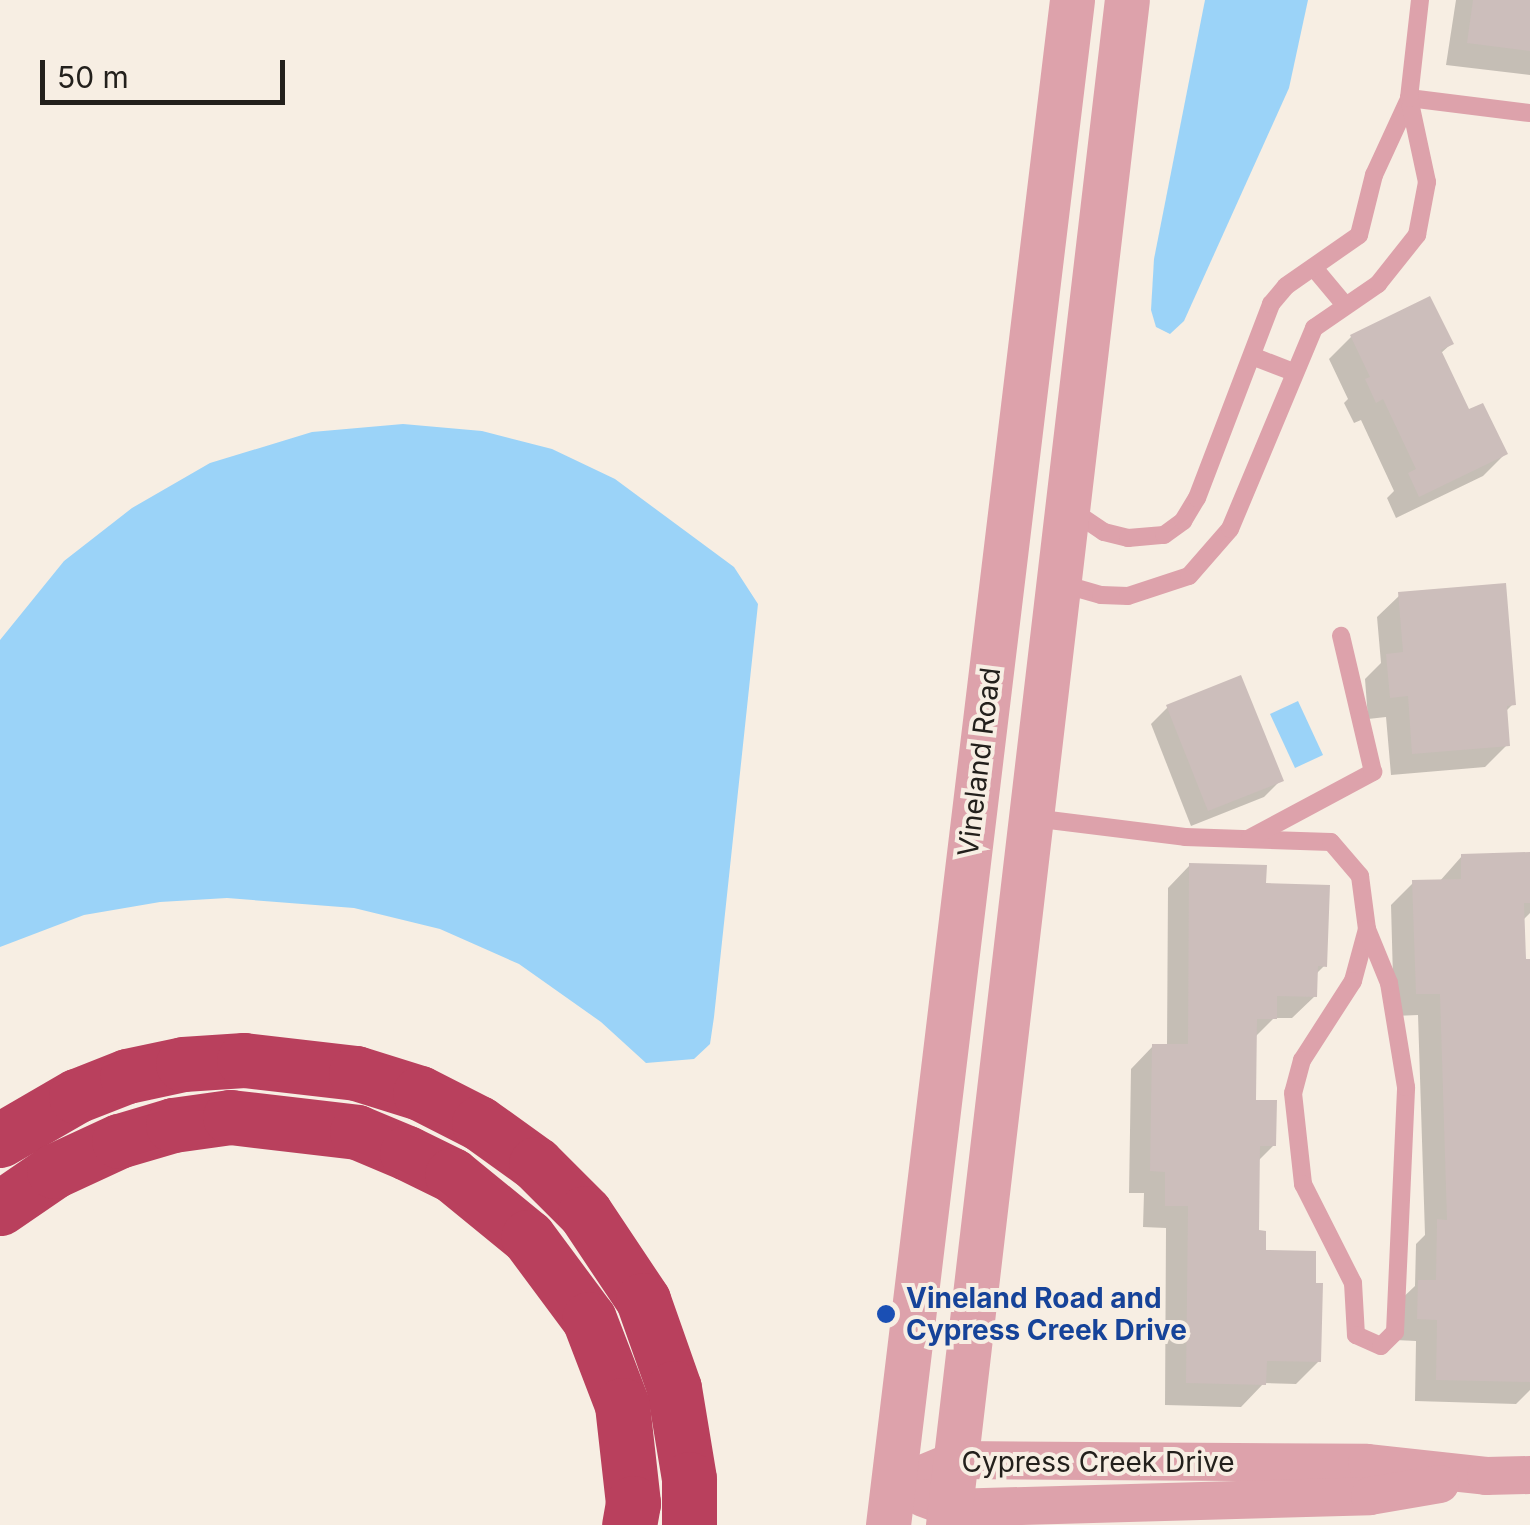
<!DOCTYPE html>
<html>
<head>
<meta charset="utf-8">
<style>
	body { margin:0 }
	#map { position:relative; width:1530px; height:1525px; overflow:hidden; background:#f7eee3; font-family:Inter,sans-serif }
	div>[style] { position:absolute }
	.water>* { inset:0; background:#9bd3f8 }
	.shadow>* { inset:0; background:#0003 }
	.building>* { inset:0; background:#ccbebb }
	.service>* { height:18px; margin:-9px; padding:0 9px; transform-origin:9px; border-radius:9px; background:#dda2ab }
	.minor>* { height:38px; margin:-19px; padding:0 19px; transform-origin:19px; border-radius:19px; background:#dda2ab }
	.tertiary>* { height:45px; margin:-22.5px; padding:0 22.5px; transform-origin:22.5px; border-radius:22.5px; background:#dda2ab }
	.motorway>* { height:55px; margin:-27.5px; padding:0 27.5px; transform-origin:27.5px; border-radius:27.5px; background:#b9405d }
	.dots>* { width:28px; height:28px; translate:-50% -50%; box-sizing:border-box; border:5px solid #f7eee3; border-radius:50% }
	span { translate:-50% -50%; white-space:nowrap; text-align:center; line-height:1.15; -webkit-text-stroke:8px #f7eee3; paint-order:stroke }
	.street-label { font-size:28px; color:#23201c }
	.transit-label { font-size:28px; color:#164399; font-weight:700 }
	.left { translate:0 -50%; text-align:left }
	.scale { position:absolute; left:40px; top:60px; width:245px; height:45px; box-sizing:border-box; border:5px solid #23201c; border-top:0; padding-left:12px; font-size:30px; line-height:35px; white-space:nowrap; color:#23201c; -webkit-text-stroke:8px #f7eee3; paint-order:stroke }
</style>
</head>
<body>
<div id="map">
	<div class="water">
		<div style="clip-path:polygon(1205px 0,1308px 0,1289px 88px,1184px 321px,1170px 334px,1156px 327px,1151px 310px,1154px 259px)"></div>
		<div style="clip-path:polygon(403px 424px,482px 431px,552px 449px,615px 479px,734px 567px,758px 604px,714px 1017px,710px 1044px,694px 1059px,646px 1063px,601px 1022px,519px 964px,440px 929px,354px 908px,227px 898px,160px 902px,84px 915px,0 947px,0 640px,64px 561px,132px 508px,210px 463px,312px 432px)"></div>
		<div style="clip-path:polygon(1298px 701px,1323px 755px,1295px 768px,1270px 714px)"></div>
	</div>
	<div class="shadow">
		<div style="clip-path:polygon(1456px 0,1530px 0,1530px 75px,1446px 65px)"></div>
		<div style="clip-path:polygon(1351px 337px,1451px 344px,1440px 354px,1468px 412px,1505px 454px,1483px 476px,1396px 518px,1387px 498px,1394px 491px,1361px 420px,1354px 423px,1344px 403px,1348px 399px,1329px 359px)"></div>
		<div style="clip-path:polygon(1400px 595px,1513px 704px,1505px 712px,1507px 745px,1485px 767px,1391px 775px,1386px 717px,1368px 719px,1365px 679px,1381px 663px,1377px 617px)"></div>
		<div style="clip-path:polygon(1168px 707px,1281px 780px,1264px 797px,1191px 826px,1151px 724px)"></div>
		<div style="clip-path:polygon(1530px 854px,1530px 913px,1522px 921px,1523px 962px,1530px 961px,1530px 1390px,1516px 1404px,1415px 1401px,1416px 1341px,1395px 1340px,1396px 1304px,1415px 1286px,1416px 1244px,1425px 1235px,1418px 1015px,1394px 1016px,1391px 905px,1413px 883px,1439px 882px,1462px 856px)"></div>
		<div style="clip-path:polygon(1190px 865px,1263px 886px,1325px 965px,1315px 975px,1315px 996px,1292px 1018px,1274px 1018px,1254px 1038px,1253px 1102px,1274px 1145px,1257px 1162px,1257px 1233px,1319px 1361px,1296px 1384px,1264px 1383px,1241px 1407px,1165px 1405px,1166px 1228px,1143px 1227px,1144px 1193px,1129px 1193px,1131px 1069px,1153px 1046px,1167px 1047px,1168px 888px)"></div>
	</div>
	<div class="building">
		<div style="clip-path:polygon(1473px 0,1530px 0,1530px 51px,1467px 43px)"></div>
		<div style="clip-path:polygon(1430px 296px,1454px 344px,1441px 350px,1469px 409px,1483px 403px,1508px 454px,1419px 497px,1408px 473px,1416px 469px,1383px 399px,1376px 403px,1365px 379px,1370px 377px,1350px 335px)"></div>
		<div style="clip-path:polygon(1506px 583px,1516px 705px,1507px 706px,1510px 746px,1412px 754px,1408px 696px,1390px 698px,1386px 654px,1403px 652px,1398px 592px)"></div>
		<div style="clip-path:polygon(1241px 675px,1284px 781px,1208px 811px,1166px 705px)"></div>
		<div style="clip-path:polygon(1530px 852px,1530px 903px,1524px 903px,1526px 959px,1530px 959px,1530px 1382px,1436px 1380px,1437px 1320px,1417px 1319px,1418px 1280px,1436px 1280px,1437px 1219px,1447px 1220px,1440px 994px,1416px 994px,1412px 880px,1461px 879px,1461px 854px)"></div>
		<div style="clip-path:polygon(1189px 863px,1267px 865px,1266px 883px,1330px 885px,1327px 967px,1318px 966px,1317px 997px,1277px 996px,1277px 1019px,1257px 1019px,1256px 1100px,1277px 1100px,1276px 1146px,1260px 1146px,1259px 1230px,1266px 1231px,1266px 1250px,1316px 1251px,1316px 1283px,1323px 1283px,1321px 1362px,1267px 1361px,1266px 1385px,1186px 1383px,1188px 1206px,1165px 1206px,1165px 1172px,1150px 1171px,1152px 1044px,1188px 1044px)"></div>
	</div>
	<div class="service">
		<div style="left:1409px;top:98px;width:122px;rotate:7.1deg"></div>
		<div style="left:1314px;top:268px;width:47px;rotate:50.2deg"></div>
		<div style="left:1252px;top:356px;width:44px;rotate:21.3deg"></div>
		<div style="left:1070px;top:509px;width:41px;rotate:34.1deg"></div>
		<div style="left:1104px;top:532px;width:25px;rotate:14deg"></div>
		<div style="left:1128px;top:538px;width:36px;rotate:-5deg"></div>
		<div style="left:1164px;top:535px;width:24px;rotate:-36deg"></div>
		<div style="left:1183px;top:521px;width:27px;rotate:-59deg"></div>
		<div style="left:1197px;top:498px;width:208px;rotate:-69.1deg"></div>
		<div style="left:1271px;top:304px;width:23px;rotate:-50deg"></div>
		<div style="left:1286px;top:286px;width:89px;rotate:-34.9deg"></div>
		<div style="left:1359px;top:235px;width:62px;rotate:-76deg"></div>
		<div style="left:1374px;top:175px;width:84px;rotate:-65.3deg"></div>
		<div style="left:1059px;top:583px;width:44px;rotate:15.9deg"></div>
		<div style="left:1101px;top:595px;width:27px;rotate:2deg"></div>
		<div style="left:1128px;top:596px;width:64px;rotate:-18.2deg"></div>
		<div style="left:1189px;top:576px;width:62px;rotate:-48.9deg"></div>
		<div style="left:1230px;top:529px;width:218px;rotate:-67.3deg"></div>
		<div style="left:1314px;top:328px;width:78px;rotate:-34.5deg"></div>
		<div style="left:1378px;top:284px;width:63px;rotate:-51.5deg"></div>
		<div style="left:1417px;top:235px;width:54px;rotate:-79.3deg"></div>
		<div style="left:1427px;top:182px;width:86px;rotate:-102.1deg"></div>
		<div style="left:1409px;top:98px;width:99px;rotate:-83.6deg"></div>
		<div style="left:1033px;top:818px;width:153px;rotate:7.1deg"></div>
		<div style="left:1185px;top:837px;width:146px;rotate:2deg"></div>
		<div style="left:1331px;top:842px;width:45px;rotate:49.5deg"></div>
		<div style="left:1360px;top:876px;width:53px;rotate:82.5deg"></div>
		<div style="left:1367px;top:929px;width:54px;rotate:105.1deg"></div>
		<div style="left:1353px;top:981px;width:94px;rotate:122.8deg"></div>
		<div style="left:1302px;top:1060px;width:34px;rotate:105deg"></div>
		<div style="left:1293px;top:1093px;width:92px;rotate:83.7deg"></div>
		<div style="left:1303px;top:1184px;width:111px;rotate:63.2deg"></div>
		<div style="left:1353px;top:1283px;width:52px;rotate:86.7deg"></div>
		<div style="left:1356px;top:1335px;width:27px;rotate:24deg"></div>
		<div style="left:1381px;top:1346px;width:20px;rotate:-45deg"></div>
		<div style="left:1395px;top:1332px;width:245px;rotate:-87.4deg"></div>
		<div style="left:1406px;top:1087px;width:105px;rotate:-99.3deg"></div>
		<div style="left:1389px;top:983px;width:58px;rotate:-112.2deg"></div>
		<div style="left:1250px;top:838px;width:140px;rotate:-28.2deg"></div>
		<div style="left:1373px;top:772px;width:140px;rotate:-103.2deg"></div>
	</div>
	<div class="minor">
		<div style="left:893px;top:1486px;width:68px;rotate:-22.4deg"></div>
		<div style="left:956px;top:1460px;width:411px;rotate:0.4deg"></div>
		<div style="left:1367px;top:1463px;width:120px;rotate:6.2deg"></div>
		<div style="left:1486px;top:1476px;width:44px;rotate:-1.3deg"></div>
		<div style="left:923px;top:1498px;width:29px;rotate:20deg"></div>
		<div style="left:950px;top:1508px;width:420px;rotate:-1.6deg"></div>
		<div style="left:1370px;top:1496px;width:71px;rotate:-9.7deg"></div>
	</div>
	<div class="tertiary">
		<div style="left:888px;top:1525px;width:1536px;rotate:-83.12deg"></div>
		<div style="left:948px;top:1525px;width:1535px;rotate:-83.31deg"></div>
	</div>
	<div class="motorway">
		<div style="left:0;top:1140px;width:88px;rotate:-30.1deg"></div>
		<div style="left:76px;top:1096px;width:55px;rotate:-21.4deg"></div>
		<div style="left:127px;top:1076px;width:57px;rotate:-12.1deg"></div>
		<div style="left:183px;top:1064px;width:61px;rotate:-3.8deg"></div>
		<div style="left:244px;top:1060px;width:113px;rotate:6.6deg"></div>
		<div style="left:356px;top:1073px;width:67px;rotate:17.4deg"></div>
		<div style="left:420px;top:1093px;width:66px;rotate:27deg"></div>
		<div style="left:479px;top:1123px;width:70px;rotate:35.7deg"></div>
		<div style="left:536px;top:1164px;width:69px;rotate:45deg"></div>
		<div style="left:585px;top:1213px;width:105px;rotate:56.3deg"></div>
		<div style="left:643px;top:1300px;width:93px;rotate:70.6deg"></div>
		<div style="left:674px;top:1388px;width:92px;rotate:80.6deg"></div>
		<div style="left:689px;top:1479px;width:46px;rotate:90deg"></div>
		<div style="left:0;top:1208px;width:65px;rotate:-34.4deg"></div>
		<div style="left:54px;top:1171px;width:72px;rotate:-24.8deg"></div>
		<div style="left:119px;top:1141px;width:56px;rotate:-16.5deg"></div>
		<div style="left:173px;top:1125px;width:58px;rotate:-8deg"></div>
		<div style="left:230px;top:1117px;width:128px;rotate:6.7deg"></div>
		<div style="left:357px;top:1132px;width:54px;rotate:22.8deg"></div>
		<div style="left:407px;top:1153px;width:50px;rotate:26.1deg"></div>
		<div style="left:452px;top:1175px;width:98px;rotate:39.2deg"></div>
		<div style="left:528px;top:1237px;width:102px;rotate:53.4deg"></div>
		<div style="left:589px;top:1319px;width:92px;rotate:69deg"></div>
		<div style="left:622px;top:1405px;width:99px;rotate:83.6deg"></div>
		<div style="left:633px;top:1503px;width:22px;rotate:100deg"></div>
	</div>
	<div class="dots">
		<div style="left:886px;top:1314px;background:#1a4fb4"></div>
	</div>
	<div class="street-label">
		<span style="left:979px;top:762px;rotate:-83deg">Vineland Road</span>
		<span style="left:1098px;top:1462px">Cypress Creek Drive</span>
	</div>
	<div class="transit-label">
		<span class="left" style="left:906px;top:1314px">Vineland Road and<br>Cypress Creek Drive</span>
	</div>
	<div class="scale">50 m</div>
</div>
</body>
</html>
